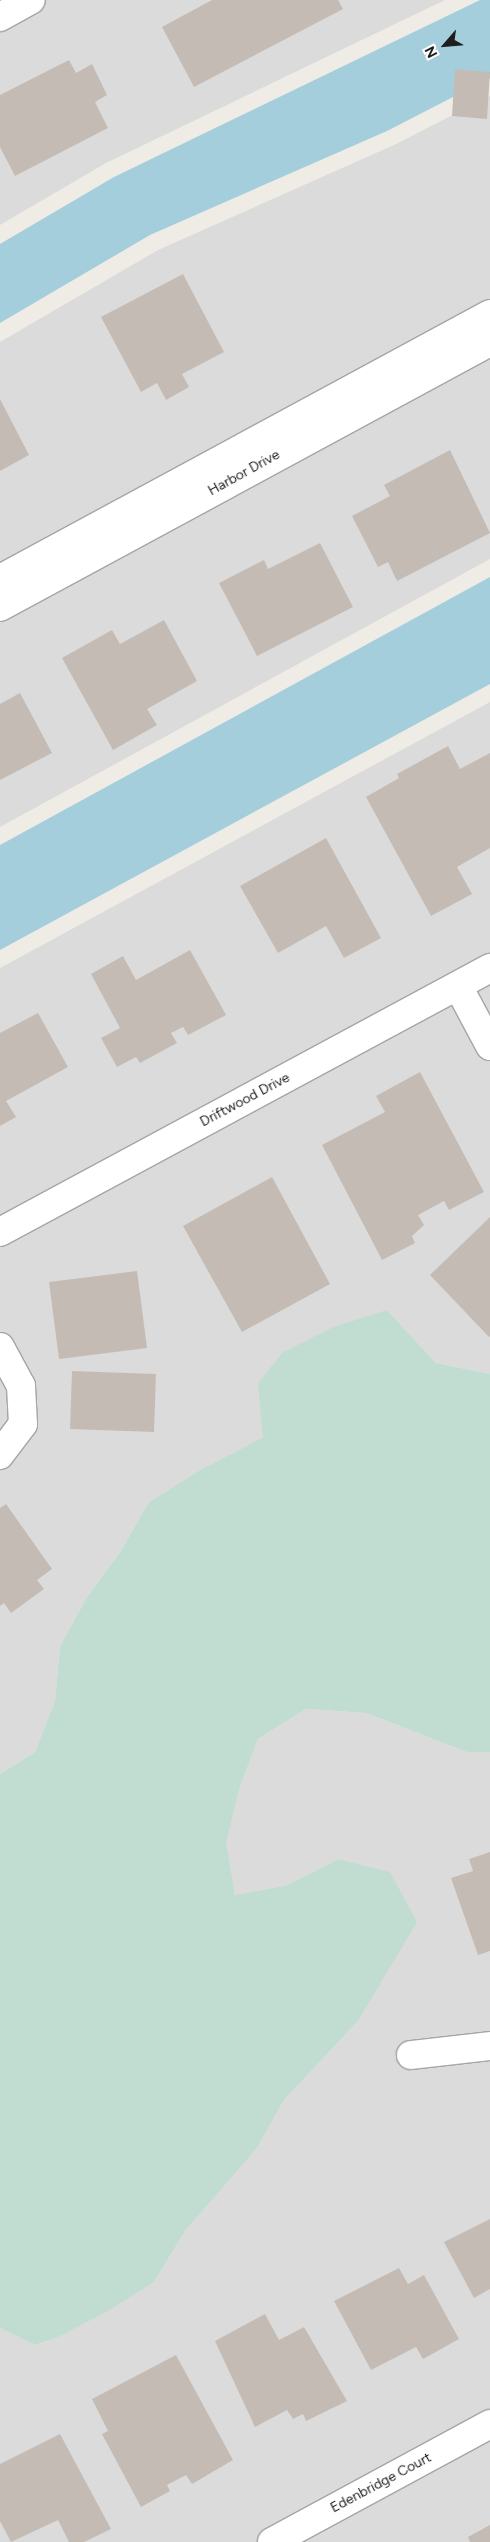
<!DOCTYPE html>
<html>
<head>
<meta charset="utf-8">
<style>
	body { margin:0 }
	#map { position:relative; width:490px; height:2542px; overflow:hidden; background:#efece5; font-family:Figtree,sans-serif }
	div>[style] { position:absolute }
	.residential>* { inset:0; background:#dcdbdb }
	.wetland>* { inset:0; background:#c1ddd1 }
	.water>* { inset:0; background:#a5cedd }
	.building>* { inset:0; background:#c4bcb4 }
	.roads { filter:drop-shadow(1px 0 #a5a5a5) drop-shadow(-1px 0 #a5a5a5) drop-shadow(0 1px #a5a5a5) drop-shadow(0 -1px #a5a5a5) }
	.minor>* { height:28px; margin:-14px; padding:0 14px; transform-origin:14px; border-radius:14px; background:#fff }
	span { translate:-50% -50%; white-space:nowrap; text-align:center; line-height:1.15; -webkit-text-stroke:5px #fff; paint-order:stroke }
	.street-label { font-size:14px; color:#1e1e1e }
	.north { position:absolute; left:420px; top:20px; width:50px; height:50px; -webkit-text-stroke:4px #fff; paint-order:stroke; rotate:243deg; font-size:14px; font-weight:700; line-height:20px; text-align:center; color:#1e1e1e }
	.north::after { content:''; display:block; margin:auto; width:18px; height:22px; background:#1e1e1e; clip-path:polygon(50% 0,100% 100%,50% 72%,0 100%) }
</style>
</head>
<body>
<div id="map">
	<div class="residential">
		<div style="clip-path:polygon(0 0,445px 0,106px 163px,0 225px)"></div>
		<div style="clip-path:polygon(490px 96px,490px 559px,0 827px,0 342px,158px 250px,394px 145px)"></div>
		<div style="clip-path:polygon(490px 702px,490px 1374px,436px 1363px,387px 1310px,263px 1437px,200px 1470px,148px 1503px,121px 1551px,87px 1597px,60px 1646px,55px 1701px,35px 1752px,0 1774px,0 968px)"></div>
		<div style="clip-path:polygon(306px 1709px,366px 1713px,467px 1752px,490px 1752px,490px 2542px,0 2542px,0 2328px,36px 2345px,56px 2338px,154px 2282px,185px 2231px,257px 2148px,284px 2100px,358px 2021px,338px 1859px,288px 1885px,235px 1895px,225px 1843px,239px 1790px,258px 1739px)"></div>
	</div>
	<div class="wetland">
		<div style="clip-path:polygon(387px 1310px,436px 1363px,490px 1374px,490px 1752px,467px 1752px,366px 1713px,306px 1709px,258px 1739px,239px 1790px,226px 1843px,235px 1895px,288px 1885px,338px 1859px,390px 1872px,417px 1922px,358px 2021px,284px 2100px,257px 2148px,185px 2231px,154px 2282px,106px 2312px,56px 2338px,35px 2345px,0 2328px,0 1774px,35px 1752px,55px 1701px,60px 1646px,87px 1597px,121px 1551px,148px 1503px,200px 1470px,263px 1437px,258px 1383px,283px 1352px,333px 1327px)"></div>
	</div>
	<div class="water">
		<div style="clip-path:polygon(480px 0,490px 0,490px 78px,387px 131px,150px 235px,0 323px,0 244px,114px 177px)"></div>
		<div style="clip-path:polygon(490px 577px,490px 684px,0 950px,0 845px)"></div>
	</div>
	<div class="building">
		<div style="clip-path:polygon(212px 0,338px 0,343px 9px,194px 87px,162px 27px)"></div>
		<div style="clip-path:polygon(69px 60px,76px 73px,92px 64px,107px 95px,95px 102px,108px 128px,15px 176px,0 147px,0 95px)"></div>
		<div style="clip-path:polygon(455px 69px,490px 72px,487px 119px,452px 116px)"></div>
		<div style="clip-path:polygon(183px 274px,224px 352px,182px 374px,189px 387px,166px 400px,157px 383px,141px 392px,101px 317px)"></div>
		<div style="clip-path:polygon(0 399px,29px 455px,0 471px)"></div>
		<div style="clip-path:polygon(450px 450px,490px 533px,397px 581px,388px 562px,378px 567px,352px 516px,390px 496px,384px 485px)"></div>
		<div style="clip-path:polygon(320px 543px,353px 607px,257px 656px,219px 583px,264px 560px,268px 569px)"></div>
		<div style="clip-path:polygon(164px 620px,197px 681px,147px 709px,157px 725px,113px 750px,62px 658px,112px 630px,120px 644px)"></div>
		<div style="clip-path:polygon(20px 693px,52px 753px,0 780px,0 704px)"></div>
		<div style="clip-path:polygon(448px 746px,460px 769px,490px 753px,490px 848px,457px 867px,472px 894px,431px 916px,366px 797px,399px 778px,397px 774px)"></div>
		<div style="clip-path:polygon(326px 838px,381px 938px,344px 958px,326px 926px,278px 953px,240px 886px)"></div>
		<div style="clip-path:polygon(190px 950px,226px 1015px,188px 1035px,183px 1027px,171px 1033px,177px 1043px,140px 1063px,136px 1057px,117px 1067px,101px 1038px,120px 1028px,91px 974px,123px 956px,136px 980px)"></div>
		<div style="clip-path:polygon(38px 1013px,68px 1067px,6px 1101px,16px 1117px,0 1126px,0 1033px)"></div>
		<div style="clip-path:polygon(420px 1072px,484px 1192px,449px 1210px,444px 1201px,418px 1215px,424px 1225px,412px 1236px,415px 1243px,382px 1260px,322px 1145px,385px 1112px,376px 1096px)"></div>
		<div style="clip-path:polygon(272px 1177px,330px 1284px,242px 1332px,183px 1226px)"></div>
		<div style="clip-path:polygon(490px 1217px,490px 1336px,489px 1337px,430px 1275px)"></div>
		<div style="clip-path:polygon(137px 1271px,147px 1348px,59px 1359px,49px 1282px)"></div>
		<div style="clip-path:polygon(72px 1371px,156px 1374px,154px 1432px,70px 1429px)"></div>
		<div style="clip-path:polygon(6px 1504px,52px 1569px,37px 1580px,44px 1589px,11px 1613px,4px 1603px,0 1606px,0 1508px)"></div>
		<div style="clip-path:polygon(490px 1852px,490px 1951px,478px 1955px,451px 1878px,473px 1871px,469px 1859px)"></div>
		<div style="clip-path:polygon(490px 2219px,490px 2289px,474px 2298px,444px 2242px)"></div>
		<div style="clip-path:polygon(399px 2268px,408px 2284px,424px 2275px,459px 2339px,423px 2359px,416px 2347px,371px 2370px,334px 2301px)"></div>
		<div style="clip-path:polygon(265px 2314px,279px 2340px,304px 2327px,347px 2401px,306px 2421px,303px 2414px,293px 2419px,287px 2410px,255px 2427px,215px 2341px)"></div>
		<div style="clip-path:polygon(176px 2355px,233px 2460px,192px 2484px,186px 2475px,167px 2485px,170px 2491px,141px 2507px,102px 2434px,108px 2431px,92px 2399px)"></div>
		<div style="clip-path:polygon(60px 2434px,111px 2529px,84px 2542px,69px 2542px,58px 2520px,11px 2542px,0 2521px,0 2464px)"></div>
		<div style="clip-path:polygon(490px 2525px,490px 2542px,470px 2542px,468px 2537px)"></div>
	</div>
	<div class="roads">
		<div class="minor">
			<div style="left:0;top:17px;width:35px;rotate:-29deg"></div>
			<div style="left:0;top:579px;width:557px;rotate:-28.41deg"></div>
			<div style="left:0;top:607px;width:557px;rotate:-28.41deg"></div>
			<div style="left:458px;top:986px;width:68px;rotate:61.9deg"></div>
			<div style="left:0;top:1232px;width:557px;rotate:-28.31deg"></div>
			<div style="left:0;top:1347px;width:44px;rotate:61.7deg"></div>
			<div style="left:21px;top:1386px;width:38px;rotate:87deg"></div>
			<div style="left:23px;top:1424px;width:39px;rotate:127deg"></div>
			<div style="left:411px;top:2055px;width:80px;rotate:-6.5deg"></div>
			<div style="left:272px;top:2542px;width:248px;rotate:-28.4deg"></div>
		</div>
	</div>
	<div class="street-label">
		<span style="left:244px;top:473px;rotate:-29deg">Harbor Drive</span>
		<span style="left:245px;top:1100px;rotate:-28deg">Driftwood Drive</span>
		<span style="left:381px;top:2483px;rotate:-28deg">Edenbridge Court</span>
	</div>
	<div class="north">N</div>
</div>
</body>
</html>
